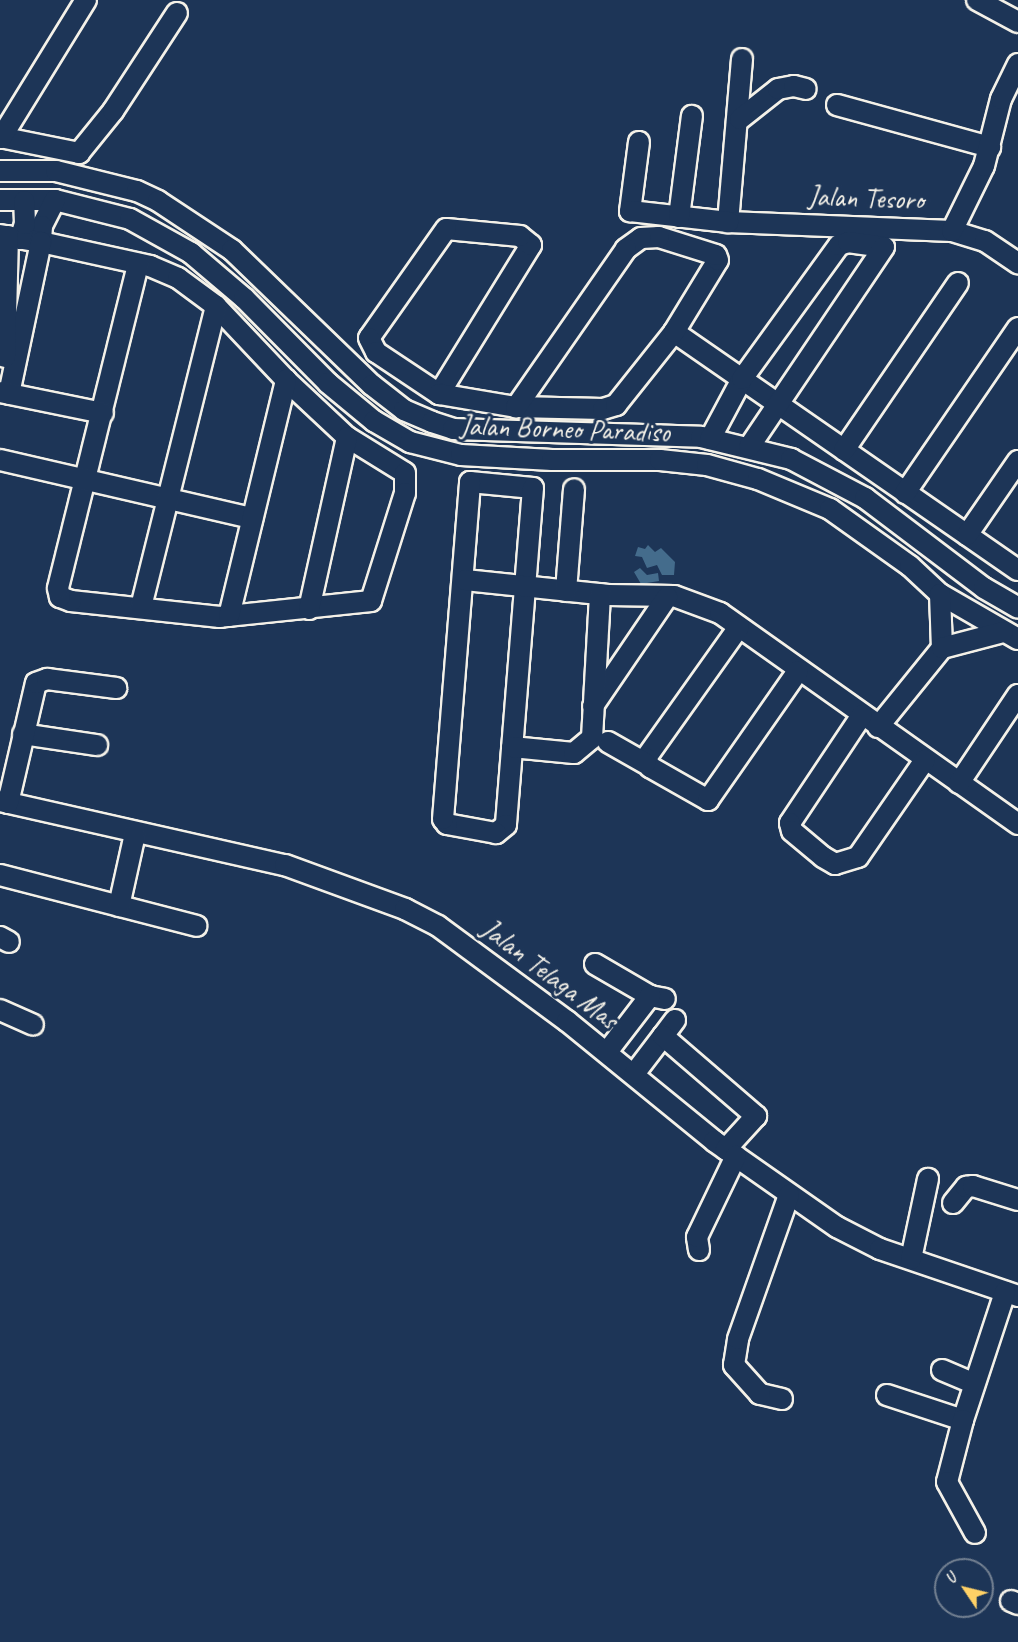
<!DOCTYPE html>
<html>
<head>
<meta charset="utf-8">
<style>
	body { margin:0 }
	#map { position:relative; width:1018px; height:1642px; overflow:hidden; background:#1d3557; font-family:Caveat,sans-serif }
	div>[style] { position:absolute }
	.water>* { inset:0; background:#446c8c }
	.roads { filter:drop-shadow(2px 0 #f4f1e8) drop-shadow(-2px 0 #f4f1e8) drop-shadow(0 2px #f4f1e8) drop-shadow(0 -2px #f4f1e8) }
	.minor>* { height:20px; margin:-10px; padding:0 10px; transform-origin:10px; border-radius:10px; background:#1d3557 }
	span { translate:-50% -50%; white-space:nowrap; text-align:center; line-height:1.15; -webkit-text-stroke:6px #1d3557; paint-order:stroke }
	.street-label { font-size:28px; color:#f4f1e8 }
	.north { position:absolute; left:934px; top:1558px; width:60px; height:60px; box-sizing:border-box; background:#1d3557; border:2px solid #738091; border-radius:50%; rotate:305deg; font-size:16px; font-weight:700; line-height:24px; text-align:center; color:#f4f1e8 }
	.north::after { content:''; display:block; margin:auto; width:21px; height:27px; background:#ffd166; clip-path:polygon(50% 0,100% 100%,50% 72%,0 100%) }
</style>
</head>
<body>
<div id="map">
	<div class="water">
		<div style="clip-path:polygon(648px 545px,655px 552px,661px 548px,675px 562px,674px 575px,662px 575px,657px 565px,647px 568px,642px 557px,635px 556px,638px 547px,645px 549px)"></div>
		<div style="clip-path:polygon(640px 568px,647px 575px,658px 573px,659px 581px,641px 584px,634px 572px)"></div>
	</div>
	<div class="roads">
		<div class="minor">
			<div style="left:977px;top:0;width:47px;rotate:28.2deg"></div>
			<div style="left:742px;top:59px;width:164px;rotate:94.9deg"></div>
			<div style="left:728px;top:222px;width:224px;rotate:2.3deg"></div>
			<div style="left:952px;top:231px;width:34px;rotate:17deg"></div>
			<div style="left:985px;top:241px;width:40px;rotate:34deg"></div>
			<div style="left:837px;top:105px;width:159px;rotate:15.4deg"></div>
			<div style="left:740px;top:119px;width:48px;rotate:-38.3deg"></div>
			<div style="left:778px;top:89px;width:16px;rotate:-11deg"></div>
			<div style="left:794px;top:86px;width:12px;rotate:14deg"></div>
			<div style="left:0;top:137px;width:81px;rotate:11.4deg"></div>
			<div style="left:79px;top:153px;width:54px;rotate:-51deg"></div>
			<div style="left:113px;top:111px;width:117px;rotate:-56.9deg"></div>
			<div style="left:1px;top:138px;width:162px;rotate:-58.4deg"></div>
			<div style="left:639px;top:142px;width:70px;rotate:97.4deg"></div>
			<div style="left:630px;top:211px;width:99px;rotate:6.4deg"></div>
			<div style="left:0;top:171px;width:56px"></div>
			<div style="left:56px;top:171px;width:83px;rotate:13.9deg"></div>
			<div style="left:137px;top:191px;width:23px;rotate:25deg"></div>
			<div style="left:158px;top:201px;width:89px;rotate:33.5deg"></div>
			<div style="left:232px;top:250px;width:194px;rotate:44deg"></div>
			<div style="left:372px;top:385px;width:41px;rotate:38deg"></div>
			<div style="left:404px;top:410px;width:30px;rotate:23deg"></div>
			<div style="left:432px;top:422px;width:22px;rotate:18deg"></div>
			<div style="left:453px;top:429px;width:248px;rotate:1.8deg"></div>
			<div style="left:701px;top:437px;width:93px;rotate:13.7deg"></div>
			<div style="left:791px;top:459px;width:84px;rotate:27.8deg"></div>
			<div style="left:865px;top:498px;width:149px;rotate:37.1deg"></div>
			<div style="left:984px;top:588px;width:39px;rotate:30deg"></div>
			<div style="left:0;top:200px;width:55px"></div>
			<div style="left:55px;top:200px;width:77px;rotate:14.2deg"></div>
			<div style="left:130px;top:219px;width:70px;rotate:29.1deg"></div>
			<div style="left:191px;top:253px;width:70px;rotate:40.3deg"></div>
			<div style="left:244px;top:298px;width:120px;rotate:45.3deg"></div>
			<div style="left:328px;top:383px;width:60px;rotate:39.6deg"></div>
			<div style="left:374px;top:421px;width:42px;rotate:30.3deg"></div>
			<div style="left:410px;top:442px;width:53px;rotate:14.3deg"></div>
			<div style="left:461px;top:455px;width:91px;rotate:3.1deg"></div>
			<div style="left:552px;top:460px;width:108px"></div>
			<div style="left:660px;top:460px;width:47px;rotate:6.1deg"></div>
			<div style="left:707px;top:465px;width:53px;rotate:15.4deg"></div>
			<div style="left:758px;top:479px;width:78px;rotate:22.6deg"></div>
			<div style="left:830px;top:509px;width:98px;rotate:35.5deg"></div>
			<div style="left:910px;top:566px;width:41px;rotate:43deg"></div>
			<div style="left:940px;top:594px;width:90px;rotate:30deg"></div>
			<div style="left:55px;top:200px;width:29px;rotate:117deg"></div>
			<div style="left:42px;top:226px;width:16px;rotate:94deg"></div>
			<div style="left:41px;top:242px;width:112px;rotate:12.4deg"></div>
			<div style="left:150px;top:266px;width:30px;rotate:23deg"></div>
			<div style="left:178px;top:278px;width:47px;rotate:36.4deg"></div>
			<div style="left:216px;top:306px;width:102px;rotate:46.6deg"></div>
			<div style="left:286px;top:380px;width:83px;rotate:43.1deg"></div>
			<div style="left:347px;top:437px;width:68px;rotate:31.8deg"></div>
			<div style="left:405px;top:473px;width:20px;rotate:90deg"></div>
			<div style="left:405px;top:493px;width:113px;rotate:107.5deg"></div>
			<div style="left:371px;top:601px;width:152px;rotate:174deg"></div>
			<div style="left:220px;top:617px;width:150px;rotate:-173.9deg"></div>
			<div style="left:71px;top:601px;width:12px;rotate:-160deg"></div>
			<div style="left:60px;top:597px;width:9px;rotate:-103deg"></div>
			<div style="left:58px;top:588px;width:334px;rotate:-76.1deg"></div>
			<div style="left:679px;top:217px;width:102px;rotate:-82.7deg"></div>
			<div style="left:952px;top:231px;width:72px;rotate:-63.8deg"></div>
			<div style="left:984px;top:166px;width:69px;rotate:-75.8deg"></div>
			<div style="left:1001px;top:99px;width:39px;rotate:-64deg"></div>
			<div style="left:0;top:235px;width:42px;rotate:9.7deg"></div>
			<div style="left:41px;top:242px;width:155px;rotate:101.9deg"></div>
			<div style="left:20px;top:239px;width:16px;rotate:-72deg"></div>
			<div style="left:25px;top:224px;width:23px;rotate:-92deg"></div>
			<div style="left:674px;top:332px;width:418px;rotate:34.7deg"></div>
			<div style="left:5px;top:357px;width:121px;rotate:-88.6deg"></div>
			<div style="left:0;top:392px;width:105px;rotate:11.5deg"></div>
			<div style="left:439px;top:394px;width:175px;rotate:-58.3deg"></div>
			<div style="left:531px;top:245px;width:14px;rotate:-141deg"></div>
			<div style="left:520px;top:236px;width:74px;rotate:-174.6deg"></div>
			<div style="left:446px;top:229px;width:133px;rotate:125.2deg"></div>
			<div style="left:369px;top:338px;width:16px;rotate:63deg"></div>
			<div style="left:376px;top:352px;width:76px;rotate:33.7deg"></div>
			<div style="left:439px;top:394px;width:78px;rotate:9.6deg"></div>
			<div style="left:516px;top:407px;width:87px;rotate:1.3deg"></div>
			<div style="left:603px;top:409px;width:14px;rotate:-17deg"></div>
			<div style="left:616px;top:405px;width:93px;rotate:-51.5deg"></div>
			<div style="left:674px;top:332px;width:84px;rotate:-58.6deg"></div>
			<div style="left:718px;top:260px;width:5px;rotate:-112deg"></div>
			<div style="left:716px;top:255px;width:60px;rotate:-162.5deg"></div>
			<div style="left:659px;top:237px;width:18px;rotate:177deg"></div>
			<div style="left:641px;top:238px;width:19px;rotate:144deg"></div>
			<div style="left:626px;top:249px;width:193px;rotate:124.8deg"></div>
			<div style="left:710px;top:439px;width:68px;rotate:-61.9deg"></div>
			<div style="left:742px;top:379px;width:165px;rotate:-54.1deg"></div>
			<div style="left:839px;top:245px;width:9px;rotate:-18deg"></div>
			<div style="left:848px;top:242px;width:36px;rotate:8deg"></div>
			<div style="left:884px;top:247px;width:241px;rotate:124deg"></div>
			<div style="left:844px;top:450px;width:202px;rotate:-55.7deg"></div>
			<div style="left:0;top:460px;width:259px;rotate:13deg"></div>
			<div style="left:470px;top:482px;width:63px;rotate:5.4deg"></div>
			<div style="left:533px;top:488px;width:338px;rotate:94.6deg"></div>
			<div style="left:506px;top:825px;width:13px;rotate:141deg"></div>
			<div style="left:496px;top:833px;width:50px;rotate:-169.6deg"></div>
			<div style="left:447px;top:824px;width:6px;rotate:-129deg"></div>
			<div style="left:443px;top:819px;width:338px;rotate:-85.4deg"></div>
			<div style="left:905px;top:493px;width:200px;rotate:-55.6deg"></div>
			<div style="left:967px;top:535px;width:90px;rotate:-55.4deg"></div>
			<div style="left:465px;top:580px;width:144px;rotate:6deg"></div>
			<div style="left:608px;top:595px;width:66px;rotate:0.9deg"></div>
			<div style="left:674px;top:596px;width:49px;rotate:20.3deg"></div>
			<div style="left:720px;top:613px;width:365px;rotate:35.3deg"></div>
			<div style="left:566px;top:591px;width:102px;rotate:-85.5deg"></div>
			<div style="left:940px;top:594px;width:54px;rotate:87.9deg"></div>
			<div style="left:141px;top:607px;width:310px;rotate:-76deg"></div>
			<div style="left:309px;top:609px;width:176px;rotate:-77.5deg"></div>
			<div style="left:229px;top:616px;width:243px;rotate:-76.4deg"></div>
			<div style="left:739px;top:627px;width:161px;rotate:125.4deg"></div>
			<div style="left:646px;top:758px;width:10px;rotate:66deg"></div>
			<div style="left:650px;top:767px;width:67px;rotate:29.6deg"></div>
			<div style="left:708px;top:800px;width:157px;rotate:-55.1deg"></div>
			<div style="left:593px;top:706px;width:132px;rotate:-55.8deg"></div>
			<div style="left:862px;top:715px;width:130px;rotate:123.7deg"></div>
			<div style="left:790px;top:823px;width:8px;rotate:76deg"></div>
			<div style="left:792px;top:831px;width:40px;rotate:40deg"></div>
			<div style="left:823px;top:857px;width:14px;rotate:30deg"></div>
			<div style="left:835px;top:864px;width:24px;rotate:-17deg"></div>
			<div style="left:858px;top:857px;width:118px;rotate:-55.4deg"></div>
			<div style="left:878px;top:727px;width:102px;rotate:-51deg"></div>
			<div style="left:942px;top:648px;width:63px;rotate:-14.7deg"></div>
			<div style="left:23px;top:734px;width:75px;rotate:8.5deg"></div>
			<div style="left:608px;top:742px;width:43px;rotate:29.6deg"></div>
			<div style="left:512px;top:747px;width:62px;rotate:5.5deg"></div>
			<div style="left:574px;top:753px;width:23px;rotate:-40deg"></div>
			<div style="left:592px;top:738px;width:144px;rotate:-86.8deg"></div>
			<div style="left:959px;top:783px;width:106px;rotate:-56.2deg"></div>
			<div style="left:0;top:801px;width:292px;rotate:12.7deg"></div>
			<div style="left:285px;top:865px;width:128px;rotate:20.1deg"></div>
			<div style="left:405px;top:909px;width:37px;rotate:27deg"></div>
			<div style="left:438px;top:926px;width:160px;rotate:36.4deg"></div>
			<div style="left:567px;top:1021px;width:190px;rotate:39.2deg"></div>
			<div style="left:714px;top:1141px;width:150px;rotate:35deg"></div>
			<div style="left:837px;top:1227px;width:48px;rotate:27.1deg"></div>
			<div style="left:880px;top:1249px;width:146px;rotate:18.8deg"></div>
			<div style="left:8px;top:803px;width:123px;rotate:-76.9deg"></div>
			<div style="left:36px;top:683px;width:12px;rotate:-20deg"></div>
			<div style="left:47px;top:679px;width:70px;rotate:7.4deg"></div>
			<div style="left:0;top:875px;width:203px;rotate:14.5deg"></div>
			<div style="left:119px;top:906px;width:74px;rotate:-77.5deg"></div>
			<div style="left:0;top:937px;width:10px;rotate:29deg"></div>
			<div style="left:595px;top:964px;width:64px;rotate:30.2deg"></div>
			<div style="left:650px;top:996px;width:15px;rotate:11deg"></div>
			<div style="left:0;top:1010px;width:36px;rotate:24deg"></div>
			<div style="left:663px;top:1036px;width:20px;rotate:-53deg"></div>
			<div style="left:607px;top:1052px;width:71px;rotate:-52.5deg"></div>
			<div style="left:634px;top:1074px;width:48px;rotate:-52.7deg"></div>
			<div style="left:663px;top:1036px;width:123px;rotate:40.7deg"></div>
			<div style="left:756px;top:1116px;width:45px;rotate:132.3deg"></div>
			<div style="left:953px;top:1203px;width:21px;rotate:-51deg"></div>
			<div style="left:966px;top:1187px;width:7px;rotate:-8deg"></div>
			<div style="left:973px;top:1186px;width:47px;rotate:17.3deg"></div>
			<div style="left:699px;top:1250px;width:13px;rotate:-99deg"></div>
			<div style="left:697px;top:1237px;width:90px;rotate:-64.3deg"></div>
			<div style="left:911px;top:1259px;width:82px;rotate:-78deg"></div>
			<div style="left:942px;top:1370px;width:33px;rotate:23deg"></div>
			<div style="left:887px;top:1395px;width:80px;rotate:18.2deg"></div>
			<div style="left:963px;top:1420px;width:135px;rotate:-71.8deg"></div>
			<div style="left:782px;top:1399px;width:23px;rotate:-167deg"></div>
			<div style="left:760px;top:1394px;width:39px;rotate:-132deg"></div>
			<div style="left:734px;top:1365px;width:26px;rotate:-81deg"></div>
			<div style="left:738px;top:1339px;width:153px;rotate:-70.5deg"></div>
			<div style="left:963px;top:1420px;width:64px;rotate:104.5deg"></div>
			<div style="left:947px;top:1482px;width:58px;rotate:61.2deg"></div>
			<div style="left:1011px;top:1601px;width:8px;rotate:23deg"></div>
		</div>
	</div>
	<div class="street-label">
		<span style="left:866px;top:198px;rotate:2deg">Jalan Tesoro</span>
		<span style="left:565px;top:429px;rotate:2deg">Jalan Borneo Paradiso</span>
		<span style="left:550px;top:974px;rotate:37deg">Jalan Telaga Mas</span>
	</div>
	<div class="north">U</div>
</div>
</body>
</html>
